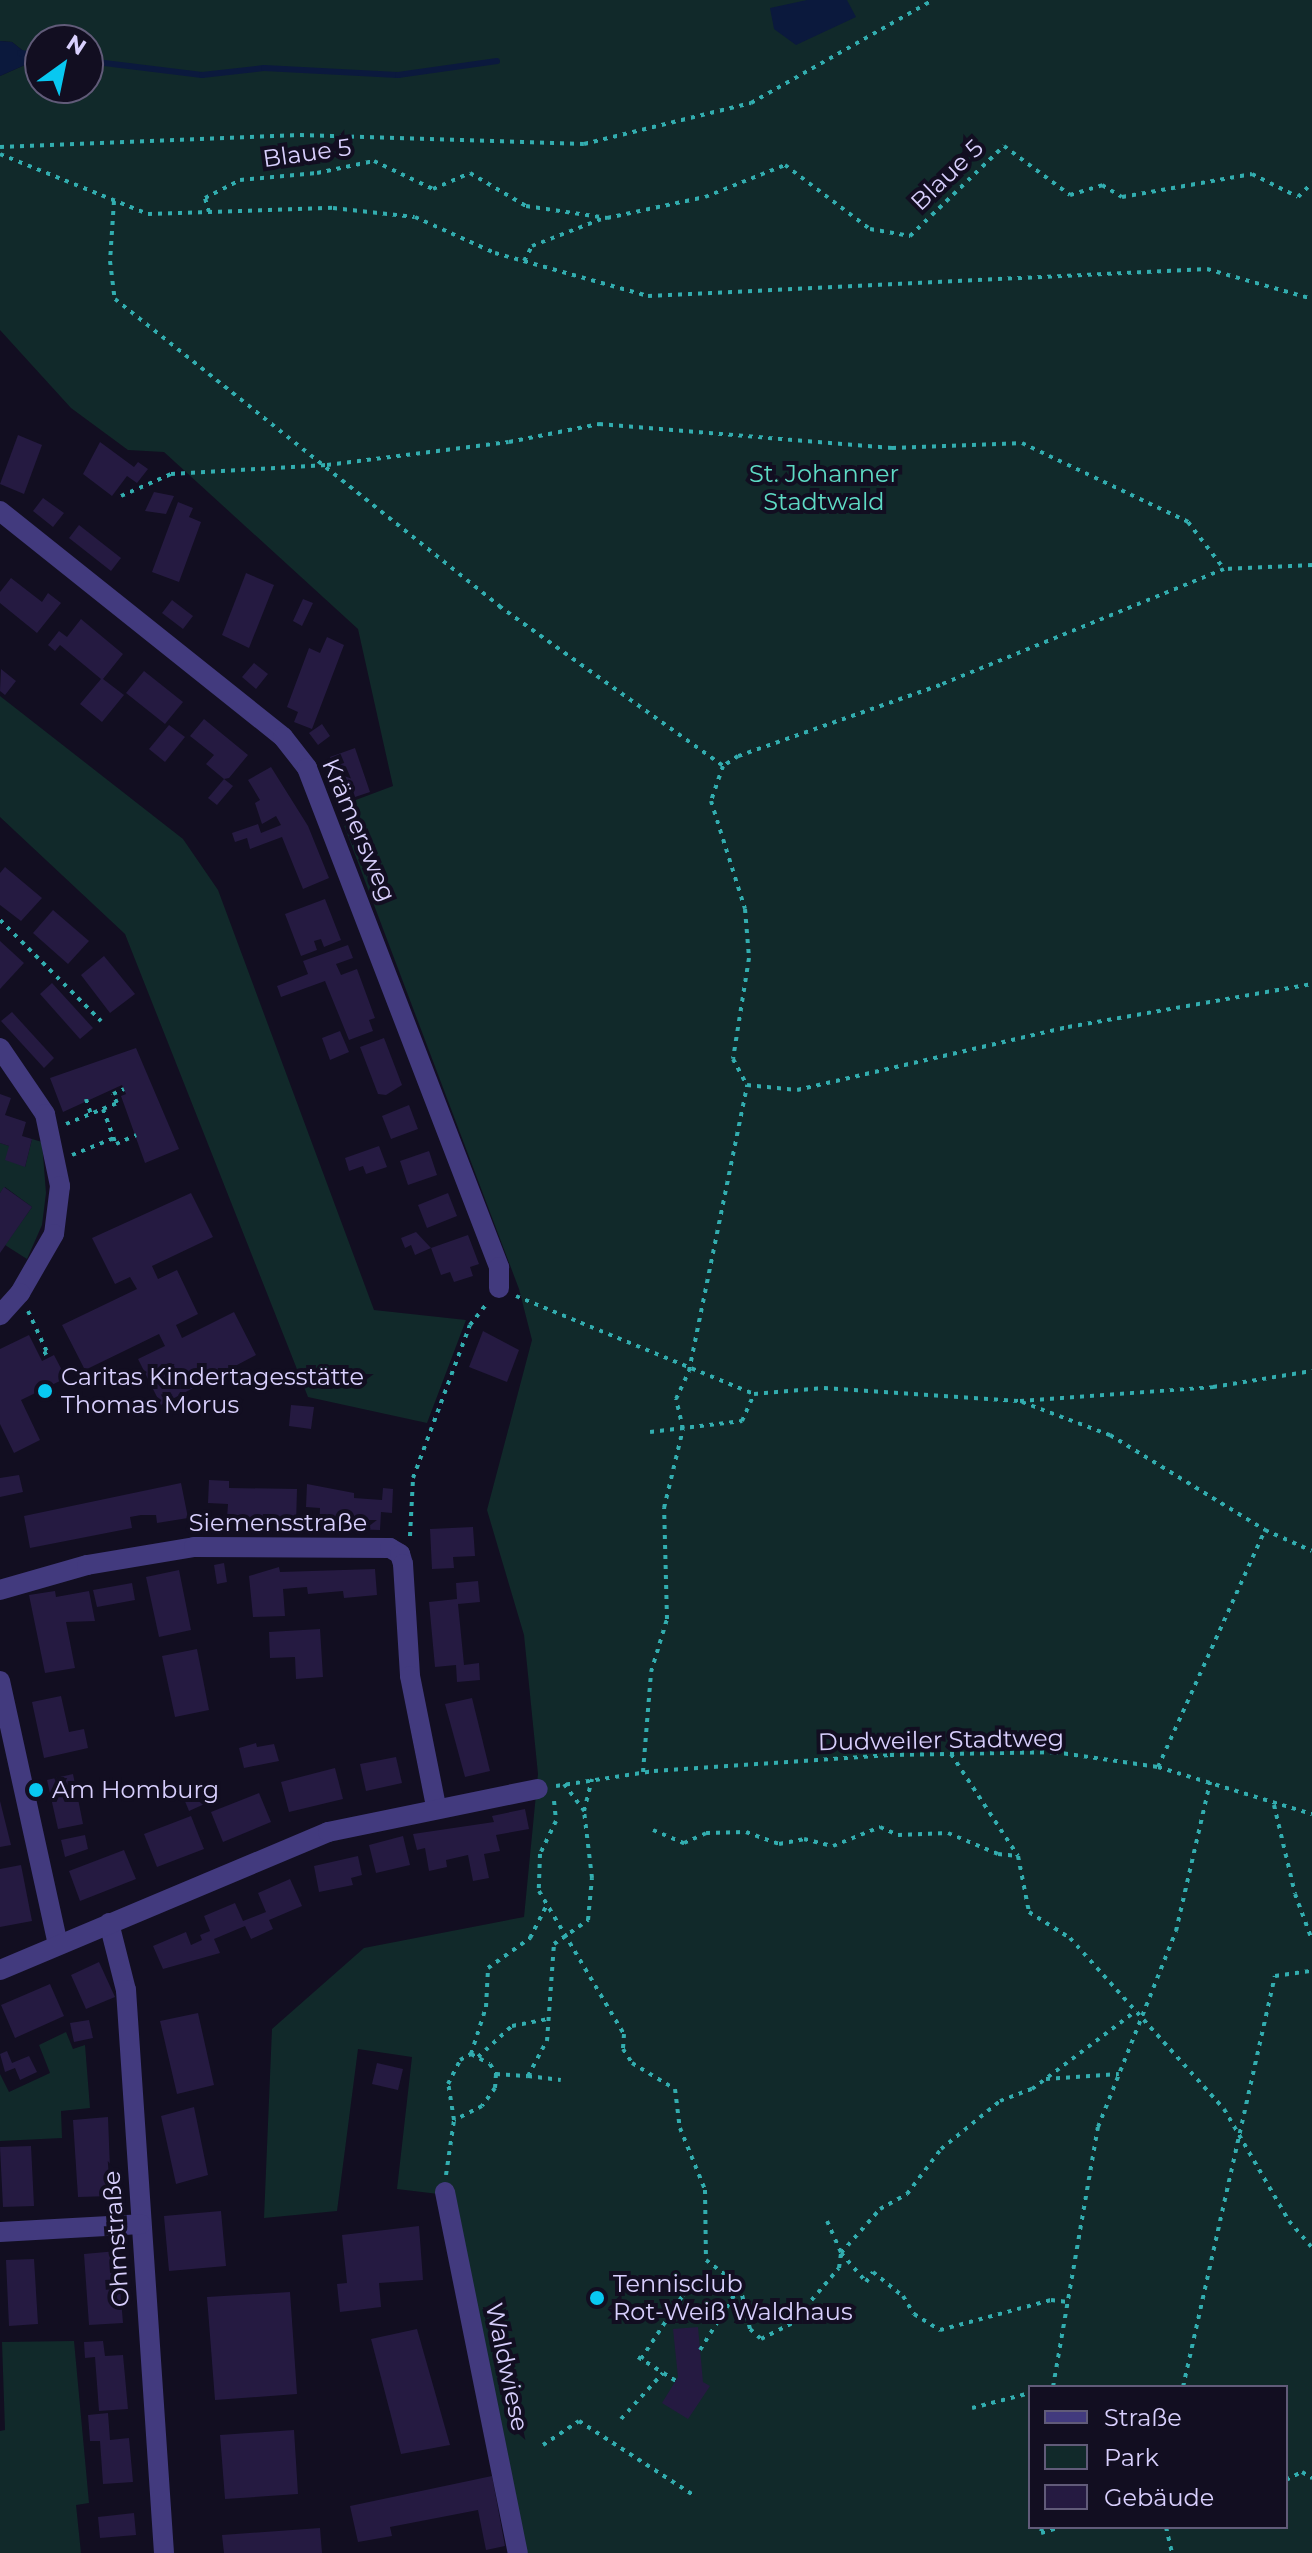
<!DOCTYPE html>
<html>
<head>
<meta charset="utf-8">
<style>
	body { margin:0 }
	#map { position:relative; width:1312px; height:2553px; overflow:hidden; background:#120e21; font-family:Montserrat,sans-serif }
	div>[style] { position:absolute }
	.green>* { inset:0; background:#11292a }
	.water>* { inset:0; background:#0b193d }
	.stream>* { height:6px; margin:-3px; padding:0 3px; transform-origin:3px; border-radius:3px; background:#0b193d }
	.building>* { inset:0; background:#251a41 }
	.path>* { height:4px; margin-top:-2px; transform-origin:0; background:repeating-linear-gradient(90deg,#32adaf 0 4px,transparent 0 10px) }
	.street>* { height:20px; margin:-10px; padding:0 10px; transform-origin:10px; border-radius:10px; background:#423a7e }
	.dots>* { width:22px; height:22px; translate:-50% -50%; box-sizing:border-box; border:4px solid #120e21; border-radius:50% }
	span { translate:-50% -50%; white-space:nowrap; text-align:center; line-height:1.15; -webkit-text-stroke:8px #120e21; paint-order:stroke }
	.street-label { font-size:24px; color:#d8cffd }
	.park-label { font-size:24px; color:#5edbc5 }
	.poi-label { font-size:24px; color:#d8cffd }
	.left { translate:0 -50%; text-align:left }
	.legend { position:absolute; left:1028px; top:2385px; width:260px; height:144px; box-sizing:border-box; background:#120e21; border:2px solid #615b79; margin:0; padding:10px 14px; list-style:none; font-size:24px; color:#d8cffd }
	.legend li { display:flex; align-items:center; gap:16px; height:40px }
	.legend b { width:40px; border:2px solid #615b79 }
	.north { position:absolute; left:24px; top:24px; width:80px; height:80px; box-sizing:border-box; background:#120e21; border:2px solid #615b79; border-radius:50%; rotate:33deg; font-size:22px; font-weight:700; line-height:32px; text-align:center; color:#d8cffd }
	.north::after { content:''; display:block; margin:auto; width:28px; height:36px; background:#08c8f1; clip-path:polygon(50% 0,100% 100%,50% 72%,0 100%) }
</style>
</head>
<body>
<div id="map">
	<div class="green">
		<div style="clip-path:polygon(evenodd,0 0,1312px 0,1312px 2553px,527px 2553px,455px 2196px,397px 2189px,412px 2057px,358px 2049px,337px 2211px,264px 2218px,272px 2029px,364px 1948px,524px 1917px,538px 1774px,524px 1635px,487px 1510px,532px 1340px,519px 1289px,337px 807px,393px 786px,358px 629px,164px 452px,128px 450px,71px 408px,0 330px,0 76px,27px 64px,27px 54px,12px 42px,0 41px,0 0,40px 40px,88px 40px,88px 88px,40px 88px,40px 40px,0 0,1030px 2387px,1286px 2387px,1286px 2527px,1030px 2527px,1030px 2387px)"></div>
		<div style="clip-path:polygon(0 696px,183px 839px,218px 890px,374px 1310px,466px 1320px,427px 1423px,308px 1397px,125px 934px,0 817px)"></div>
		<div style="clip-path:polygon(32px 1139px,42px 1142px,46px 1193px,42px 1225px,27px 1259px,5px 1245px,32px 1207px,5px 1187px,0 1193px,0 1143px,9px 1146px,25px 1167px)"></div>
		<div style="clip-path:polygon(66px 2032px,73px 2049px,85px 2045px,90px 2108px,61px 2111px,62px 2138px,0 2141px,0 2074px,9px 2092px,50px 2073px,39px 2045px)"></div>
		<div style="clip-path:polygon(74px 2341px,89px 2503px,76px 2505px,81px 2553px,0 2553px,0 2431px,5px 2430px,2px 2342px)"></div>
	</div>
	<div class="water">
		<div style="clip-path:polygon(807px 0,847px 0,856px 17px,796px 45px,774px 29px,770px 8px)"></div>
		<div style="clip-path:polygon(0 41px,12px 42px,27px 54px,27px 64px,0 76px)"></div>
	</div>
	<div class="stream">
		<div style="left:20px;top:53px;width:20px;rotate:6deg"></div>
		<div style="left:88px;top:61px;width:115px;rotate:7deg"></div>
		<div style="left:202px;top:75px;width:62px;rotate:-6.4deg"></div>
		<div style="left:264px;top:68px;width:134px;rotate:3deg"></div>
		<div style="left:398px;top:75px;width:100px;rotate:-8deg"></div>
	</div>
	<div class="building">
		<div style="clip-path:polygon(18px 435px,42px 445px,24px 494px,0 484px)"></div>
		<div style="clip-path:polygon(100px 442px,134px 467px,138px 462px,148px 469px,137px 483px,127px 476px,112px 496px,83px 474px)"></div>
		<div style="clip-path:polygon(154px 492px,174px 496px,166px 514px,145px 511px)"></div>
		<div style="clip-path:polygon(43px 498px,64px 513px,53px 527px,33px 511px)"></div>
		<div style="clip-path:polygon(178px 502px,193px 508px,189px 517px,201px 522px,179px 582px,152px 572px)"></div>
		<div style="clip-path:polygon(79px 525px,121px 558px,111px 571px,69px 538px)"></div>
		<div style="clip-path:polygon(246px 573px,274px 585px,249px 648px,222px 635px)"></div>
		<div style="clip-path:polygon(11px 578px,42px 602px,48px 593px,61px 603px,37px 633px,0 603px,0 592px)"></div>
		<div style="clip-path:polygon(303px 599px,313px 603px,302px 626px,293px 621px)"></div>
		<div style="clip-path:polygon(172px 600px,193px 616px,183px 629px,162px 613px)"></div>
		<div style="clip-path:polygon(81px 619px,123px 654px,103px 679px,124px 695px,102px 722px,80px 704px,101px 679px,60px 645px,55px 651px,48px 645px,59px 631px,67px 637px)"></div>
		<div style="clip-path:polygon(327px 637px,344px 645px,312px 729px,294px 722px,298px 712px,287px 707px,309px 648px,320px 653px)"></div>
		<div style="clip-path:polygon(254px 663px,268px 674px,256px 689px,242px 677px)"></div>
		<div style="clip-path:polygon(1px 669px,16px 681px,5px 695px,0 691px)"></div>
		<div style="clip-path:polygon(144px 671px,183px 702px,165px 724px,126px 693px)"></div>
		<div style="clip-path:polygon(204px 719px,248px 755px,229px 778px,224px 779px,206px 764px,214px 755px,190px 736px)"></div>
		<div style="clip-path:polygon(322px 724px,330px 736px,318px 745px,309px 733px)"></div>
		<div style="clip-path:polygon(169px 725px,185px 737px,165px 762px,149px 749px)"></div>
		<div style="clip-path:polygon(355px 748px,370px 792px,355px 797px,351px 784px,341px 788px,330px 757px)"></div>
		<div style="clip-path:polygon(271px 767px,308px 826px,329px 878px,303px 889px,282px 837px,250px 849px,247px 838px,235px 842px,232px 833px,258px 824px,261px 833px,281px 825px,276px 816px,262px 824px,255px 803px,260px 800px,248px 780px)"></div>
		<div style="clip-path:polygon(224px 779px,233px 786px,217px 805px,208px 798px)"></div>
		<div style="clip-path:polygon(5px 867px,42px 898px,21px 921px,0 905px,0 873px)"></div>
		<div style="clip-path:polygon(325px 899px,341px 940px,324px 947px,321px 939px,314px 941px,317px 950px,301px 956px,285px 914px)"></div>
		<div style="clip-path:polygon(53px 910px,89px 941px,68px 964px,33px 933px)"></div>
		<div style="clip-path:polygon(0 941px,24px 963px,0 989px)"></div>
		<div style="clip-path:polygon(348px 945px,353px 958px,336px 964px,341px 975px,357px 969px,375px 1018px,369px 1020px,373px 1031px,349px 1040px,325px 981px,281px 997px,277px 986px,308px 974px,303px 961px)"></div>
		<div style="clip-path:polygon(104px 956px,135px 994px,110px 1013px,81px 975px)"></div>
		<div style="clip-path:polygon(52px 983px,93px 1028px,80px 1039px,40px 994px)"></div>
		<div style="clip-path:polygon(12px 1012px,54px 1058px,44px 1068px,1px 1021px)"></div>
		<div style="clip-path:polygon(340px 1031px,349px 1052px,330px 1060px,322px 1038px)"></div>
		<div style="clip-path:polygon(384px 1038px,402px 1085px,386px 1095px,378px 1094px,360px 1047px)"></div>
		<div style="clip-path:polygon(136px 1048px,179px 1149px,145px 1163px,121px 1096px,126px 1094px,122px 1085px,63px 1112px,50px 1078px)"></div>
		<div style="clip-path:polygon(0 1094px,11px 1098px,5px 1115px,26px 1122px,22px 1136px,32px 1139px,25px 1167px,5px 1160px,9px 1146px,0 1143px)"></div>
		<div style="clip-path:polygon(409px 1105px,418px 1129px,391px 1139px,382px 1116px)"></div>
		<div style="clip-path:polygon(379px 1146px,387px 1167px,366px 1174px,363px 1166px,349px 1171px,345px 1158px)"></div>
		<div style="clip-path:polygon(429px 1151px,437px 1175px,408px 1185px,400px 1161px)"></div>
		<div style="clip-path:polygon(4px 1187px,32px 1207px,0 1253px,0 1193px)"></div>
		<div style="clip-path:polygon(191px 1193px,213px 1237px,152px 1266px,158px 1279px,177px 1270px,198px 1314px,176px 1325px,182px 1338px,234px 1312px,256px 1355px,161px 1405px,138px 1359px,165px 1346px,159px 1334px,85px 1370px,62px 1325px,137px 1289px,130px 1277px,115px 1284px,92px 1238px)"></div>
		<div style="clip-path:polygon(448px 1193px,457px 1216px,427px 1228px,418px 1205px)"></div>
		<div style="clip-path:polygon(416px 1232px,431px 1248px,468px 1235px,479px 1264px,470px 1267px,473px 1276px,454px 1282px,450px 1272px,441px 1275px,431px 1248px,415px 1255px,411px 1245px,405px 1248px,401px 1238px)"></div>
		<div style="clip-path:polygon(483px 1331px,519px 1350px,507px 1382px,469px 1367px)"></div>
		<div style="clip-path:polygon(29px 1335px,42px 1361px,54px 1355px,66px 1378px,21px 1400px,40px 1440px,14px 1453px,0 1424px,0 1349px)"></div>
		<div style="clip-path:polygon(291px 1405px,314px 1407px,311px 1429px,289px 1426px)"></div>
		<div style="clip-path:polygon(19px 1475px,23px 1492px,0 1497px,0 1478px)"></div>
		<div style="clip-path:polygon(209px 1480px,229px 1481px,229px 1488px,297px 1489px,296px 1524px,227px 1518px,228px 1504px,208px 1503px)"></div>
		<div style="clip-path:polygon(181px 1483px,188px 1518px,157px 1523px,156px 1515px,141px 1515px,130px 1517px,132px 1528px,30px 1548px,24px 1516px)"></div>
		<div style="clip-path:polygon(307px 1484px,354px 1493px,354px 1498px,382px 1500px,383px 1488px,393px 1489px,392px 1513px,381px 1512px,380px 1530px,319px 1528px,320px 1508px,306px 1507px)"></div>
		<div style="clip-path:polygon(473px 1527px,475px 1556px,453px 1557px,454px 1568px,432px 1569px,430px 1529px)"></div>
		<div style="clip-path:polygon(224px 1563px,227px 1582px,217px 1584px,214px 1565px)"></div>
		<div style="clip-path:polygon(279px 1567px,280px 1572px,375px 1569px,377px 1595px,344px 1598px,343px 1591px,308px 1594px,307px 1587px,283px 1589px,285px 1616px,253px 1617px,249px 1576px)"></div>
		<div style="clip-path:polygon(179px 1570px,191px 1630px,159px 1637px,146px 1577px)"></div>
		<div style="clip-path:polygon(478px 1581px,480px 1602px,458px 1604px,464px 1665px,479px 1663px,480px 1680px,457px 1682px,456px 1665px,435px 1667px,429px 1602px,457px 1599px,456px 1583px)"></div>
		<div style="clip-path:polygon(132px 1583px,135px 1600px,97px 1607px,93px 1590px)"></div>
		<div style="clip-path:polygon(55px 1591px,56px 1597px,89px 1591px,95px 1621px,66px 1622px,75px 1668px,45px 1673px,29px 1595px)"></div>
		<div style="clip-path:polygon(320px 1629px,323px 1677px,296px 1679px,295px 1657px,270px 1658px,269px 1632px)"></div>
		<div style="clip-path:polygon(197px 1649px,209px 1710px,175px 1717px,162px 1656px)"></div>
		<div style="clip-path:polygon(61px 1696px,69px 1732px,84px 1729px,88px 1748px,44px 1758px,32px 1702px)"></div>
		<div style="clip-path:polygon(472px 1698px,490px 1771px,465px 1777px,445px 1704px)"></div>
		<div style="clip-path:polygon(256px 1743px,257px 1747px,274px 1744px,279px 1761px,244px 1768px,239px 1748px)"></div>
		<div style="clip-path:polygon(396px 1757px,402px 1783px,366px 1791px,360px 1764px)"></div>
		<div style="clip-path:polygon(335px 1768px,343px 1799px,289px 1812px,281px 1782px)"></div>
		<div style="clip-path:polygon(73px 1774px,83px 1824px,58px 1829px,47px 1780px)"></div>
		<div style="clip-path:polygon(201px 1781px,209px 1802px,189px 1811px,182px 1794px)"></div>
		<div style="clip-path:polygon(259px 1793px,271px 1822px,223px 1842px,211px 1812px)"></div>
		<div style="clip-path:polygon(0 1801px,11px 1845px,0 1847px)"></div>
		<div style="clip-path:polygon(525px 1809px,529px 1829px,496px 1835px,500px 1851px,484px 1854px,489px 1878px,473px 1881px,468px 1855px,446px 1860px,447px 1867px,429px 1871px,425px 1848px,417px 1850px,413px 1834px,494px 1822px,492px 1816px)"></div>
		<div style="clip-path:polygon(191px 1816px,204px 1849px,157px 1867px,144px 1834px)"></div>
		<div style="clip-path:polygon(85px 1835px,88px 1849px,65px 1857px,61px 1840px)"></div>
		<div style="clip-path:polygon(403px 1836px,410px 1865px,376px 1873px,369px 1845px)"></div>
		<div style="clip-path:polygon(124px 1850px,136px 1879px,80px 1901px,69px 1871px)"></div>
		<div style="clip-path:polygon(358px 1856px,362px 1875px,351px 1878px,353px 1885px,319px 1892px,314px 1866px)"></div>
		<div style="clip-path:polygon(21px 1865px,32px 1921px,0 1927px,0 1869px)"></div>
		<div style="clip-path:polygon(290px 1879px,302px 1906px,269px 1920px,273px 1929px,251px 1939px,245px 1926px,214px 1939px,220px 1953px,163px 1969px,153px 1946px,186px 1932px,191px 1945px,202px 1940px,200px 1935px,210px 1931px,204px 1916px,235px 1903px,243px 1921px,266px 1912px,258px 1893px)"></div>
		<div style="clip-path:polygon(99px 1962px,115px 1997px,86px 2009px,71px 1975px)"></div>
		<div style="clip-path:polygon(50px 1984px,64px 2016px,15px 2038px,1px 2005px)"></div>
		<div style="clip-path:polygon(198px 2013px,214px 2085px,177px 2094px,160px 2021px)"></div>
		<div style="clip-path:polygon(89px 2020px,93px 2038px,74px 2042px,70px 2023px)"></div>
		<div style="clip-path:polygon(7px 2051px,12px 2063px,29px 2056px,37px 2072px,20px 2080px,15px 2068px,5px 2072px,0 2054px)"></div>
		<div style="clip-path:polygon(377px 2063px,403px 2069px,398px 2090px,372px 2084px)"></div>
		<div style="clip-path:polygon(194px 2107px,208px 2175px,176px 2184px,161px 2116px)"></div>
		<div style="clip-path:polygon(108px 2117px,111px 2196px,78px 2197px,73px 2120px)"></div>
		<div style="clip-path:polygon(31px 2146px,34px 2206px,3px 2207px,0 2147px)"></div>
		<div style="clip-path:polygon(221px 2211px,226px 2266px,169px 2271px,164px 2216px)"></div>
		<div style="clip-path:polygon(419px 2226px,423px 2280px,379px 2283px,381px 2307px,340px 2312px,337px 2284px,347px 2283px,342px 2235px)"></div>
		<div style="clip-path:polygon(117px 2251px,123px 2323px,89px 2325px,84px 2254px)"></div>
		<div style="clip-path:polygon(34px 2259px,38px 2324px,9px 2326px,6px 2260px)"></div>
		<div style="clip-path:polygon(290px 2292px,297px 2394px,215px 2400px,207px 2297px)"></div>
		<div style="clip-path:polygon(698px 2327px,703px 2382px,710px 2386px,688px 2419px,662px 2403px,678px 2377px,673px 2329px)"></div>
		<div style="clip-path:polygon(417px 2329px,450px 2445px,401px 2454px,371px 2339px)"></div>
		<div style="clip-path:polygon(103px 2341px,105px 2356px,123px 2355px,128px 2409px,99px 2411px,95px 2357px,85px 2358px,84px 2342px)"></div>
		<div style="clip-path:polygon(108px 2413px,110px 2440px,129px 2438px,133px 2482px,103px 2484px,100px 2441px,90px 2441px,88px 2415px)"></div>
		<div style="clip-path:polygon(294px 2430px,298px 2494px,225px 2499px,220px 2435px)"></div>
		<div style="clip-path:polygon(492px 2476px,505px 2546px,486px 2550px,478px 2510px,390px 2527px,392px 2536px,358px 2542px,350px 2506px)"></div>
		<div style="clip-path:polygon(134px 2513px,136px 2535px,100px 2538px,98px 2517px)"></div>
		<div style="clip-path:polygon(320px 2528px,322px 2553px,224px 2553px,222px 2535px)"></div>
	</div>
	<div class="path">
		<div style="left:0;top:147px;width:300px;rotate:-2.3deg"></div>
		<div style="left:300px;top:135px;width:284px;rotate:1.8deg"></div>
		<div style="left:584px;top:144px;width:172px;rotate:-13.8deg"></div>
		<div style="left:751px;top:103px;width:209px;rotate:-29.5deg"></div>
		<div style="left:0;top:154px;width:160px;rotate:22.1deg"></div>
		<div style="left:148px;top:214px;width:185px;rotate:-1.9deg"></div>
		<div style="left:333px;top:208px;width:82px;rotate:6.3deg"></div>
		<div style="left:415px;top:217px;width:88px;rotate:24.2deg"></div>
		<div style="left:495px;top:253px;width:159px;rotate:15.7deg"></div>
		<div style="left:648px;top:296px;width:560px;rotate:-2.77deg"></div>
		<div style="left:1207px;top:269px;width:109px;rotate:15.9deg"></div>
		<div style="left:114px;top:201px;width:60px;rotate:93.8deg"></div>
		<div style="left:110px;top:261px;width:38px;rotate:83deg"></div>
		<div style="left:115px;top:299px;width:492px;rotate:38.6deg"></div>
		<div style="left:499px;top:606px;width:275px;rotate:35.5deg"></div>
		<div style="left:209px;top:212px;width:15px;rotate:-106deg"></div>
		<div style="left:205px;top:198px;width:39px;rotate:-27deg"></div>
		<div style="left:240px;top:180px;width:77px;rotate:-5.2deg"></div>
		<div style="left:317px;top:173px;width:58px;rotate:-11.9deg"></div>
		<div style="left:374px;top:161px;width:65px;rotate:25.4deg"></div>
		<div style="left:433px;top:189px;width:40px;rotate:-23.4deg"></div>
		<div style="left:470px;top:173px;width:65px;rotate:30.5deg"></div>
		<div style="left:526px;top:206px;width:82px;rotate:8.4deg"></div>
		<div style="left:607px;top:218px;width:100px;rotate:-12.1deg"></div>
		<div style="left:705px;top:197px;width:86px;rotate:-21.8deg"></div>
		<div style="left:785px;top:165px;width:106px;rotate:37deg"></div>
		<div style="left:870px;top:229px;width:41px;rotate:9.9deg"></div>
		<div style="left:910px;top:236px;width:130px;rotate:-43.8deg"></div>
		<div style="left:1004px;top:146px;width:82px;rotate:36.6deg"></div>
		<div style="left:1070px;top:195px;width:34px;rotate:-17deg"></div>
		<div style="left:1102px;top:185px;width:23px;rotate:31deg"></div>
		<div style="left:1122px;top:197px;width:132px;rotate:-10deg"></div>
		<div style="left:1252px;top:174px;width:51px;rotate:26.6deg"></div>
		<div style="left:1298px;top:197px;width:20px;rotate:-45deg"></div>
		<div style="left:524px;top:261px;width:17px;rotate:-62deg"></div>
		<div style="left:532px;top:246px;width:77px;rotate:-21.3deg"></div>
		<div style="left:121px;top:496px;width:55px;rotate:-23.7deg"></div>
		<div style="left:171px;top:474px;width:156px;rotate:-3.3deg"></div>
		<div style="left:327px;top:465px;width:183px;rotate:-7.2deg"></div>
		<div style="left:509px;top:442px;width:92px;rotate:-11.3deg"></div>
		<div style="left:599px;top:424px;width:294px;rotate:4.7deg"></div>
		<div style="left:892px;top:448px;width:130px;rotate:-2.2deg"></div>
		<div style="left:1022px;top:443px;width:184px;rotate:25.4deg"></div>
		<div style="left:1188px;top:522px;width:59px;rotate:52.5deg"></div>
		<div style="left:1312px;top:565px;width:88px;rotate:177.4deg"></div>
		<div style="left:1224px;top:569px;width:307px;rotate:157.8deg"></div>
		<div style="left:940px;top:685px;width:214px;rotate:160.6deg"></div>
		<div style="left:738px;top:756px;width:18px;rotate:146deg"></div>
		<div style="left:723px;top:766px;width:37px;rotate:109deg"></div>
		<div style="left:711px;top:801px;width:113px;rotate:72.5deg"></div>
		<div style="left:745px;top:909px;width:49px;rotate:85.3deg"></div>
		<div style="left:749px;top:958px;width:102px;rotate:99deg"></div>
		<div style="left:733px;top:1059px;width:30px;rotate:62deg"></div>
		<div style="left:747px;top:1085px;width:50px;rotate:5.7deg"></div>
		<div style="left:797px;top:1090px;width:278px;rotate:-13.1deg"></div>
		<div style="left:1068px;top:1027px;width:248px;rotate:-10deg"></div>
		<div style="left:0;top:920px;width:143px;rotate:45deg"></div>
		<div style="left:86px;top:1099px;width:16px;rotate:72deg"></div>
		<div style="left:103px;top:1109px;width:37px;rotate:70deg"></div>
		<div style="left:116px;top:1144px;width:22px;rotate:-24deg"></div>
		<div style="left:66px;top:1124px;width:55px;rotate:-22.4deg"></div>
		<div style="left:117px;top:1103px;width:10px;rotate:-114deg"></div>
		<div style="left:113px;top:1094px;width:12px;rotate:-24deg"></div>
		<div style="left:72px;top:1155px;width:45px;rotate:-22deg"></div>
		<div style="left:516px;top:1296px;width:257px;rotate:22.4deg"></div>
		<div style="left:754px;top:1394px;width:70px;rotate:-4.9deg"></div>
		<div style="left:824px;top:1388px;width:196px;rotate:3.8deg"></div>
		<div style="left:1020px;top:1401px;width:194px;rotate:-4.1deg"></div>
		<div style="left:1213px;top:1387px;width:100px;rotate:-9.2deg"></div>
		<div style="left:28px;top:1311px;width:45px;rotate:65.1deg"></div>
		<div style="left:47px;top:1352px;width:8px;rotate:150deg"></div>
		<div style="left:1022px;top:1402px;width:94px;rotate:20.6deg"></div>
		<div style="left:1110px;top:1435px;width:182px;rotate:31.5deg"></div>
		<div style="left:1265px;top:1530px;width:51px;rotate:24.1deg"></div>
		<div style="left:650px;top:1432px;width:93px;rotate:-6.8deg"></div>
		<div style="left:742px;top:1421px;width:30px;rotate:-66deg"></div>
		<div style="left:410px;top:1536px;width:58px;rotate:-87deg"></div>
		<div style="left:413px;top:1478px;width:163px;rotate:-69.6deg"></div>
		<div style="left:470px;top:1325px;width:29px;rotate:-52deg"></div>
		<div style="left:951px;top:1754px;width:122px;rotate:56.7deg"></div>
		<div style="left:1018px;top:1856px;width:57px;rotate:78.9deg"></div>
		<div style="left:1029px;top:1912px;width:49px;rotate:32.4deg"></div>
		<div style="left:1070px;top:1938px;width:230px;rotate:48deg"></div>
		<div style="left:1224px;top:2109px;width:129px;rotate:59.9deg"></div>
		<div style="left:1289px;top:2221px;width:35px;rotate:49deg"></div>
		<div style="left:1158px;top:1767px;width:260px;rotate:-65.7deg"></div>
		<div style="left:643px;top:1772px;width:100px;rotate:-85.4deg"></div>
		<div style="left:651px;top:1672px;width:55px;rotate:-73.2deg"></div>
		<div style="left:667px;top:1619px;width:111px;rotate:-91.5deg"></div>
		<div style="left:664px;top:1508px;width:81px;rotate:-76.5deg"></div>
		<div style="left:683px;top:1429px;width:31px;rotate:-103deg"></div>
		<div style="left:676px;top:1399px;width:31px;rotate:-65deg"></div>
		<div style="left:689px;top:1371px;width:292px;rotate:-78.5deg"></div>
		<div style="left:564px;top:1784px;width:34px;rotate:53deg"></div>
		<div style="left:556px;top:1786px;width:99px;rotate:-8.7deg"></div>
		<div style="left:654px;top:1771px;width:237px;rotate:-3.9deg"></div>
		<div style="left:890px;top:1755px;width:164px;rotate:-1deg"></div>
		<div style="left:1054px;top:1752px;width:105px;rotate:8.2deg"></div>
		<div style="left:1158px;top:1767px;width:161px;rotate:17deg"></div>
		<div style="left:554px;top:1801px;width:20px;rotate:84deg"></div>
		<div style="left:556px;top:1821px;width:37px;rotate:116deg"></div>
		<div style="left:540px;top:1854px;width:37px;rotate:92deg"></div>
		<div style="left:539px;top:1891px;width:166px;rotate:59.3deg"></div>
		<div style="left:624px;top:2034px;width:15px;rotate:94deg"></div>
		<div style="left:623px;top:2049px;width:17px;rotate:57deg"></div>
		<div style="left:632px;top:2063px;width:50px;rotate:31.2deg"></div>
		<div style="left:675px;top:2089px;width:39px;rotate:83deg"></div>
		<div style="left:680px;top:2128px;width:67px;rotate:68deg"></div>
		<div style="left:705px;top:2190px;width:70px;rotate:89.2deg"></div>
		<div style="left:706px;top:2260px;width:43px;rotate:37.4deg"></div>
		<div style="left:740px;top:2286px;width:44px;rotate:76.9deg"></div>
		<div style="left:750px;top:2329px;width:15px;rotate:42deg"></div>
		<div style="left:761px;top:2339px;width:35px;rotate:-27deg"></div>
		<div style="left:792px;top:2323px;width:72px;rotate:-49.5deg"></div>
		<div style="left:839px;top:2268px;width:15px;rotate:-82deg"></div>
		<div style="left:841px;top:2253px;width:59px;rotate:-48.4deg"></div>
		<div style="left:880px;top:2209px;width:31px;rotate:-29deg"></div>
		<div style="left:907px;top:2194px;width:56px;rotate:-52.9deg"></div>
		<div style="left:941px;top:2149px;width:76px;rotate:-39.1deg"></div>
		<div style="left:1000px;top:2101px;width:34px;rotate:-21deg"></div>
		<div style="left:1032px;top:2089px;width:130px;rotate:-36.9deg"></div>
		<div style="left:1274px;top:1805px;width:91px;rotate:76.7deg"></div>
		<div style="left:1295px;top:1894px;width:49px;rotate:69.7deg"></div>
		<div style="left:653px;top:1830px;width:34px;rotate:23deg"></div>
		<div style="left:684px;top:1843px;width:24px;rotate:-24deg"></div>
		<div style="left:706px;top:1833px;width:40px;rotate:-1.4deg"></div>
		<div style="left:746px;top:1832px;width:35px;rotate:20deg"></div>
		<div style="left:779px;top:1844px;width:25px;rotate:-11deg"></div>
		<div style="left:804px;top:1839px;width:30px;rotate:14deg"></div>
		<div style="left:833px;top:1846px;width:51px;rotate:-22deg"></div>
		<div style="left:880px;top:1827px;width:20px;rotate:24deg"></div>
		<div style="left:898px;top:1835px;width:50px;rotate:-2.3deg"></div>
		<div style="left:948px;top:1833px;width:54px;rotate:22.8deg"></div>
		<div style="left:998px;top:1854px;width:20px;rotate:6deg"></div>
		<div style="left:471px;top:2054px;width:49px;rotate:-72.3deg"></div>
		<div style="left:486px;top:2007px;width:39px;rotate:-87deg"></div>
		<div style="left:488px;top:1968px;width:52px;rotate:-35.5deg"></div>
		<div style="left:530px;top:1938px;width:36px;rotate:-63deg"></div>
		<div style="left:478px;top:2057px;width:46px;rotate:-42.4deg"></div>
		<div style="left:512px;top:2026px;width:36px;rotate:-11deg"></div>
		<div style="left:496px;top:2074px;width:32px;rotate:4deg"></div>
		<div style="left:528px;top:2076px;width:40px;rotate:-62deg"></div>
		<div style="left:547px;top:2041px;width:97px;rotate:-85.9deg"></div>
		<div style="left:554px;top:1944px;width:42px;rotate:-35.2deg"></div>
		<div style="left:588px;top:1920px;width:42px;rotate:-84.6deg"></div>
		<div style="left:592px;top:1878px;width:67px;rotate:-96.8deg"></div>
		<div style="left:584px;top:1811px;width:33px;rotate:-76deg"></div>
		<div style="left:528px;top:2076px;width:33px;rotate:7deg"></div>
		<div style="left:1046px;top:2079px;width:73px;rotate:-3.9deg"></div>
		<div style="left:446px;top:2175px;width:56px;rotate:-81.7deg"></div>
		<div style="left:454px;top:2120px;width:36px;rotate:-99deg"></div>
		<div style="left:448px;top:2084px;width:27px;rotate:-63deg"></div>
		<div style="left:460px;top:2060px;width:13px;rotate:-29deg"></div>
		<div style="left:471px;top:2054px;width:21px;rotate:28deg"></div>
		<div style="left:490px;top:2064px;width:12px;rotate:59deg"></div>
		<div style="left:496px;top:2074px;width:14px;rotate:94deg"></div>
		<div style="left:495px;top:2088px;width:22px;rotate:126deg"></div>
		<div style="left:482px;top:2106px;width:31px;rotate:153deg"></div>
		<div style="left:827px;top:2221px;width:35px;rotate:66deg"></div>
		<div style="left:841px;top:2253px;width:38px;rotate:49deg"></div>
		<div style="left:866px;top:2282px;width:12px;rotate:-55deg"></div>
		<div style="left:873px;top:2272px;width:38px;rotate:39deg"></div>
		<div style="left:903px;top:2296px;width:21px;rotate:59deg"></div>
		<div style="left:914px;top:2314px;width:31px;rotate:32deg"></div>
		<div style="left:940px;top:2330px;width:115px;rotate:-15.1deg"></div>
		<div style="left:1051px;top:2300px;width:17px;rotate:7deg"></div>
		<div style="left:700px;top:2350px;width:75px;rotate:-58deg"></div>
		<div style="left:638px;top:2357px;width:45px;rotate:32.3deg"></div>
		<div style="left:641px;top:2359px;width:77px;rotate:-56.7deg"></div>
		<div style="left:683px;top:2295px;width:30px;rotate:-41deg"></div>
		<div style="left:706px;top:2275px;width:35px;rotate:37deg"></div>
		<div style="left:1053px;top:2387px;width:264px;rotate:-80.2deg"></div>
		<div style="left:1098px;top:2127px;width:211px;rotate:-68.3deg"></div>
		<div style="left:1176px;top:1931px;width:153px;rotate:-77.1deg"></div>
		<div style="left:1183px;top:2387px;width:421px;rotate:-77.4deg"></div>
		<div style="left:1275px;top:1976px;width:37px;rotate:-8deg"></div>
		<div style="left:972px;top:2408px;width:60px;rotate:-14.5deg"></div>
		<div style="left:621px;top:2419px;width:62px;rotate:-47.6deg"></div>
		<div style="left:543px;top:2445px;width:43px;rotate:-33.7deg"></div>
		<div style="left:579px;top:2421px;width:138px;rotate:32.9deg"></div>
		<div style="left:1286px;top:2480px;width:18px;rotate:-27deg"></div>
		<div style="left:1302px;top:2472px;width:12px;rotate:31deg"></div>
		<div style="left:1042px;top:2527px;width:6px;rotate:99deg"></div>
		<div style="left:1041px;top:2533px;width:21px;rotate:-17deg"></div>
		<div style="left:1166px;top:2527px;width:27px;rotate:77deg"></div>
	</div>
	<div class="street">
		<div style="left:0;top:511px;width:362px;rotate:38.6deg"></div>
		<div style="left:283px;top:737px;width:39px;rotate:52deg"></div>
		<div style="left:307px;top:768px;width:535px;rotate:68.95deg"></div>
		<div style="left:499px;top:1267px;width:21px;rotate:90deg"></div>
		<div style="left:0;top:1048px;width:80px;rotate:55.7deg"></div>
		<div style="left:45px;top:1114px;width:74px;rotate:78.2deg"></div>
		<div style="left:60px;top:1186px;width:48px;rotate:97.1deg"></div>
		<div style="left:54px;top:1234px;width:68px;rotate:120deg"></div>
		<div style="left:20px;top:1293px;width:30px;rotate:132deg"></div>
		<div style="left:0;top:1590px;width:91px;rotate:-16deg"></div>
		<div style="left:87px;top:1565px;width:109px;rotate:-9.5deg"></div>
		<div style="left:194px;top:1547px;width:196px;rotate:0.3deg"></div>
		<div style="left:390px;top:1548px;width:12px;rotate:31deg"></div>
		<div style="left:400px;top:1554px;width:10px;rotate:73deg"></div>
		<div style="left:403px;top:1564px;width:112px;rotate:86.4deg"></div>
		<div style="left:410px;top:1676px;width:133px;rotate:78.7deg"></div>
		<div style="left:0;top:1681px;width:270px;rotate:77.6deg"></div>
		<div style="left:109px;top:1923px;width:69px;rotate:75.8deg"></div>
		<div style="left:126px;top:1990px;width:564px;rotate:86.14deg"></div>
		<div style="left:0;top:1970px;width:356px;rotate:-22.8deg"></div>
		<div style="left:328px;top:1832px;width:214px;rotate:-11.6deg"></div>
		<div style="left:445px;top:2192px;width:368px;rotate:78.6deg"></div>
		<div style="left:0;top:2232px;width:141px;rotate:-3.2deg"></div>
	</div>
	<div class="dots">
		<div style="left:45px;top:1391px;background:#08c8f1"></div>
		<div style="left:36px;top:1790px;background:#08c8f1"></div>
		<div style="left:597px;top:2298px;background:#08c8f1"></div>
	</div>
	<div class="street-label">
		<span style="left:307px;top:153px;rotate:-8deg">Blaue 5</span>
		<span style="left:947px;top:175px;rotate:-44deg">Blaue 5</span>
		<span style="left:359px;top:830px;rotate:67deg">Krämersweg</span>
		<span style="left:278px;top:1523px">Siemensstraße</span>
		<span style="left:941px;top:1740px;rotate:-1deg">Dudweiler Stadtweg</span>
		<span style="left:116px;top:2239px;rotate:-94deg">Ohmstraße</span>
		<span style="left:507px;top:2367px;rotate:78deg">Waldwiese</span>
	</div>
	<div class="park-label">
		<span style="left:824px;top:488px">St. Johanner<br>Stadtwald</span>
	</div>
	<div class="poi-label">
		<span class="left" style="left:61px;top:1391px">Caritas Kindertagesstätte<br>Thomas Morus</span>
		<span class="left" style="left:52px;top:1790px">Am Homburg</span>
		<span class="left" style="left:613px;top:2298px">Tennisclub<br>Rot-Weiß Waldhaus</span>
	</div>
	<ul class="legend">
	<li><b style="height:10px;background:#423a7e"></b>Straße</li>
	<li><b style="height:22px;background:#11292a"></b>Park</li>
	<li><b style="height:22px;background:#251a41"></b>Gebäude</li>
	</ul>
	<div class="north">N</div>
</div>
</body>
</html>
